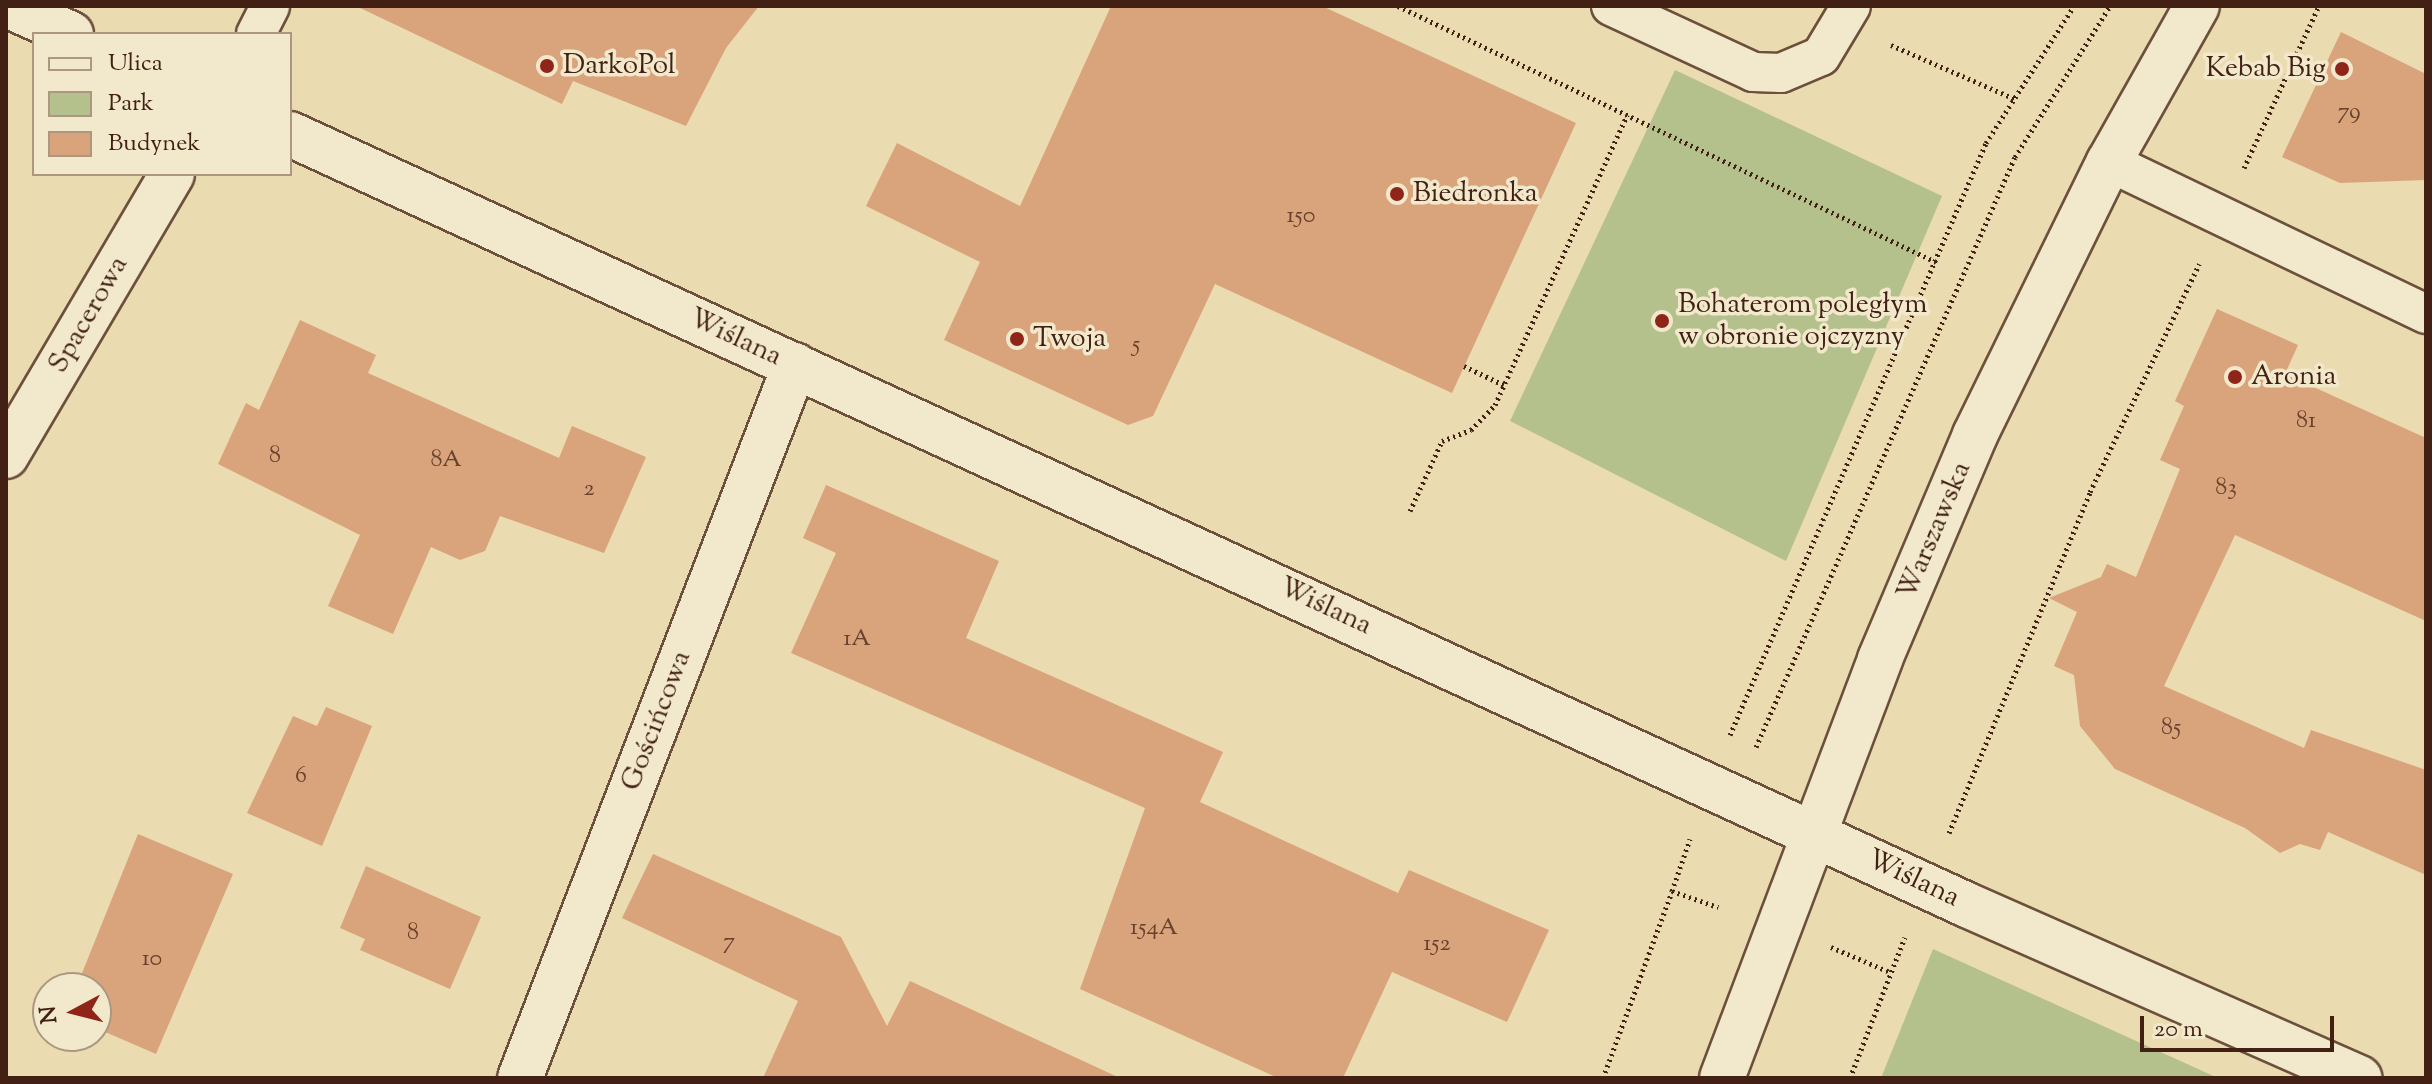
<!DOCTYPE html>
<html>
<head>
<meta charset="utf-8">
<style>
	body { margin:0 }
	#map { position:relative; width:2432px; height:1084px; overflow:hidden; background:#ebdbb1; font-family:"Sorts Mill Goudy",serif }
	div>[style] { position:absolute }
	.green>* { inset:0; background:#b5c18d }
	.building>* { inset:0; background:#d9a37c }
	.path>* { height:5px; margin-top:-2.5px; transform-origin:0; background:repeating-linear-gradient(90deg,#422114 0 2px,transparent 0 6px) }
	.roads { filter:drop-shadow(2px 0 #6c503b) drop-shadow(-2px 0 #6c503b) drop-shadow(0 2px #6c503b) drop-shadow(0 -2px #6c503b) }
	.service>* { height:38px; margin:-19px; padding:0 19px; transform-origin:19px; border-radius:19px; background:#f2e8cc }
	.minor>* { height:44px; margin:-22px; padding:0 22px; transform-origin:22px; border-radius:22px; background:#f2e8cc }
	.tertiary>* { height:44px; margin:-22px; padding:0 22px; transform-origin:22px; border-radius:22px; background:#f2e8cc }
	.dots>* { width:22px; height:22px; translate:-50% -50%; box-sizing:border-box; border:4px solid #f2e8cc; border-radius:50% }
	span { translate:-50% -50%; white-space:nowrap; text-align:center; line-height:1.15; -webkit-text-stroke:7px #f2e8cc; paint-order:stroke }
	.number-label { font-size:24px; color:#68422e }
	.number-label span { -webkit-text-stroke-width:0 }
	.poi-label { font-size:28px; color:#422114 }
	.left { translate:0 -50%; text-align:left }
	.right { translate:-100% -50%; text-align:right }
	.street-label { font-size:28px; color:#422114 }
	.frame { position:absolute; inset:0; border:8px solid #422114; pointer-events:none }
	.legend { position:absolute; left:32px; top:32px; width:260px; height:144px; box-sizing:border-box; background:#f2e8cc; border:2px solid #ac9882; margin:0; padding:10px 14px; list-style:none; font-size:24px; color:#422114 }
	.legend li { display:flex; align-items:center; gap:16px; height:40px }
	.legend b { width:40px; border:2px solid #ac9882 }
	.north { position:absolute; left:32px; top:972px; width:80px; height:80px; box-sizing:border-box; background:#f2e8cc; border:2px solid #ac9882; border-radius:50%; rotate:263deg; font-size:22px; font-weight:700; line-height:32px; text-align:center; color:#422114 }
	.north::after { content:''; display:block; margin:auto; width:28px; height:36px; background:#8f2418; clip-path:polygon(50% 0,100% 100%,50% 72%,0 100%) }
	.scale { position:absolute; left:2140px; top:1016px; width:194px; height:36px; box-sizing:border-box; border:4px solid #422114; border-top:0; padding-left:10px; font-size:24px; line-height:28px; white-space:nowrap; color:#422114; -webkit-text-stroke:6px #f2e8cc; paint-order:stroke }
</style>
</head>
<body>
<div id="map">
	<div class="green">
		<div style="clip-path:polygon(1675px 70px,1942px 196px,1786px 561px,1510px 421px)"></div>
		<div style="clip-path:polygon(1933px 949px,2218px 1078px,1881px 1078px)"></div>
	</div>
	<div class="building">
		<div style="clip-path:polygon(356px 6px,759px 6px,726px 48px,686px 126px,573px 81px,562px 104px)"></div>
		<div style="clip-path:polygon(1111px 6px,1322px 6px,1576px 123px,1452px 393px,1215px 284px,1153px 416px,1128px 425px,944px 340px,980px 262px,866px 206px,897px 143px,1020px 206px)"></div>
		<div style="clip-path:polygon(2341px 32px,2426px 74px,2426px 180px,2340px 183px,2282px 157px)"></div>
		<div style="clip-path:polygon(2217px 309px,2298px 345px,2285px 374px,2426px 438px,2426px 621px,2235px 535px,2164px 686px,2304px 748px,2311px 730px,2426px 770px,2426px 875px,2328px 832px,2320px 850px,2300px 844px,2280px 853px,2245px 828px,2115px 769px,2080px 726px,2074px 675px,2054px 666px,2077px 612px,2049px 598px,2101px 577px,2107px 564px,2136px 577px,2180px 469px,2160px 460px,2184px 406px,2175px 401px)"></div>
		<div style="clip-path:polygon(300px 320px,376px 355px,368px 373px,559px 458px,572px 426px,646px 457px,604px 553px,500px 516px,485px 551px,460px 560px,431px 547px,393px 634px,328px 606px,360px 535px,218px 464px,246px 403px,259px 410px)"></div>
		<div style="clip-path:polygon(826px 485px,999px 561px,966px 638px,1223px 752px,1200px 802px,1398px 893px,1409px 870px,1549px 930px,1507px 1022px,1392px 972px,1343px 1078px,1278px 1078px,1080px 989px,1145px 808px,791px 653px,836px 553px,803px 538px)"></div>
		<div style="clip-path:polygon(326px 707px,372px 726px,322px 846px,247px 813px,293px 716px,317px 726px)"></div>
		<div style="clip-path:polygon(138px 834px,233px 874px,156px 1054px,96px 1028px,96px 988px,76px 988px)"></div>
		<div style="clip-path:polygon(653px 854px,841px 937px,887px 1026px,910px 981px,1120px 1078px,763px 1078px,798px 1001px,622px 918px)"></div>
		<div style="clip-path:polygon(366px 866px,481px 917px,450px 989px,360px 950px,365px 939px,340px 928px)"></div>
	</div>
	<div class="path">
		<div style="left:1398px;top:6px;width:596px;rotate:25.45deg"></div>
		<div style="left:1891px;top:45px;width:135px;rotate:23.5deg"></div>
		<div style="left:2244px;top:168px;width:179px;rotate:-65.2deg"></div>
		<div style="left:1464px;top:366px;width:44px;rotate:25.4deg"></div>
		<div style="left:1410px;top:511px;width:77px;rotate:-65.4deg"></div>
		<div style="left:1442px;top:441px;width:31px;rotate:-21deg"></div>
		<div style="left:1471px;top:430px;width:35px;rotate:-46deg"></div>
		<div style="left:1495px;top:405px;width:319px;rotate:-65.5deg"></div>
		<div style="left:1730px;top:735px;width:645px;rotate:-66.61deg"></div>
		<div style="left:1986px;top:143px;width:163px;rotate:-57.3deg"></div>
		<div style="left:1756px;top:747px;width:644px;rotate:-66.3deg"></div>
		<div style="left:2015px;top:157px;width:178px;rotate:-57.8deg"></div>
		<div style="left:1949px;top:833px;width:369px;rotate:-67.5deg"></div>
		<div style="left:2090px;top:492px;width:253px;rotate:-64.4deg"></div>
		<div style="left:1672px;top:891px;width:55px;rotate:-70.9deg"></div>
		<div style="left:1831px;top:947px;width:64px;rotate:23deg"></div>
		<div style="left:1603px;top:1078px;width:199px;rotate:-69.7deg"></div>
		<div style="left:1672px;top:891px;width:49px;rotate:19.2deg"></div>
		<div style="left:1850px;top:1078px;width:151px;rotate:-68.7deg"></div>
	</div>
	<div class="roads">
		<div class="service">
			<div style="left:1611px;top:6px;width:157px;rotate:24.9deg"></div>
			<div style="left:1753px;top:72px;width:28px;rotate:2deg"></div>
			<div style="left:1781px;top:73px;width:43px;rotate:-23deg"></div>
			<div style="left:1821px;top:56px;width:58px;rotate:-59deg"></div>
			<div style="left:256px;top:34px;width:31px;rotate:-63deg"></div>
			<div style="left:2109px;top:162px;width:352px;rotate:25.6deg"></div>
		</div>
		<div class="minor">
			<div style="left:6px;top:456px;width:327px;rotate:-59.5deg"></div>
			<div style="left:520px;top:1078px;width:764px;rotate:-68.91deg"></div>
		</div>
		<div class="tertiary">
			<div style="left:9px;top:6px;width:68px;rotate:24.3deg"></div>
			<div style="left:290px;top:134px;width:1846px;rotate:24.69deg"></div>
			<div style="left:1967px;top:905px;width:429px;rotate:23.8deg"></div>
			<div style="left:1722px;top:1078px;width:448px;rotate:-69.3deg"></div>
			<div style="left:1880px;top:659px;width:243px;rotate:-67deg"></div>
			<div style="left:1975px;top:435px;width:304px;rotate:-63.9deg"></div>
			<div style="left:2109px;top:162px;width:179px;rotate:-60.6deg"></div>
		</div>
	</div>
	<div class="dots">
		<div style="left:547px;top:66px;background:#8f2418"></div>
		<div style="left:2342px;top:69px;background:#8f2418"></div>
		<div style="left:1397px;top:194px;background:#8f2418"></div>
		<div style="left:1662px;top:321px;background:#8f2418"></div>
		<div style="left:1017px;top:339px;background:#8f2418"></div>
		<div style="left:2235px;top:377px;background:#8f2418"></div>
	</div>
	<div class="number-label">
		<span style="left:2349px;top:113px">79</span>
		<span style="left:1301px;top:217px">150</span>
		<span style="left:1136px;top:346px">5</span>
		<span style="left:2306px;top:422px">81</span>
		<span style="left:275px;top:457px">8</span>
		<span style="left:446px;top:461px">8A</span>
		<span style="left:2226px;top:489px">83</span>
		<span style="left:589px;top:490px">2</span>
		<span style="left:857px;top:640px">1A</span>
		<span style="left:2171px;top:729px">85</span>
		<span style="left:301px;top:777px">6</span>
		<span style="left:1154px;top:929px">154A</span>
		<span style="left:413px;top:934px">8</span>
		<span style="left:729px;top:943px">7</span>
		<span style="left:1437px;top:945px">152</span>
		<span style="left:152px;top:960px">10</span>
	</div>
	<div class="poi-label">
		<span class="left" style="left:563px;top:66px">DarkoPol</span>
		<span class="right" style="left:2326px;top:69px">Kebab Big</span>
		<span class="left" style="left:1413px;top:194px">Biedronka</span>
		<span class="left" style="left:1678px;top:321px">Bohaterom poległym<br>w obronie ojczyzny</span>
		<span class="left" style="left:1033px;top:339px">Twoja</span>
		<span class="left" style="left:2251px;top:377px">Aronia</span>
	</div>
	<div class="street-label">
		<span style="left:89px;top:315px;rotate:-60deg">Spacerowa</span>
		<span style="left:735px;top:338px;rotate:25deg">Wiślana</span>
		<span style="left:1935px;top:531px;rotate:-67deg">Warszawska</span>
		<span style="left:1325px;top:607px;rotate:25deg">Wiślana</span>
		<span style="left:657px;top:721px;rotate:-69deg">Gościńcowa</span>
		<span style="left:1913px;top:879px;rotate:25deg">Wiślana</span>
	</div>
	<div class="frame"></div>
	<ul class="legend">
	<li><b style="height:10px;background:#f2e8cc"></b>Ulica</li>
	<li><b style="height:22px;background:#b5c18d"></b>Park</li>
	<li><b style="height:22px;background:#d9a37c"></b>Budynek</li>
	</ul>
	<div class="north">N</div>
	<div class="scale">20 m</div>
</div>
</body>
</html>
